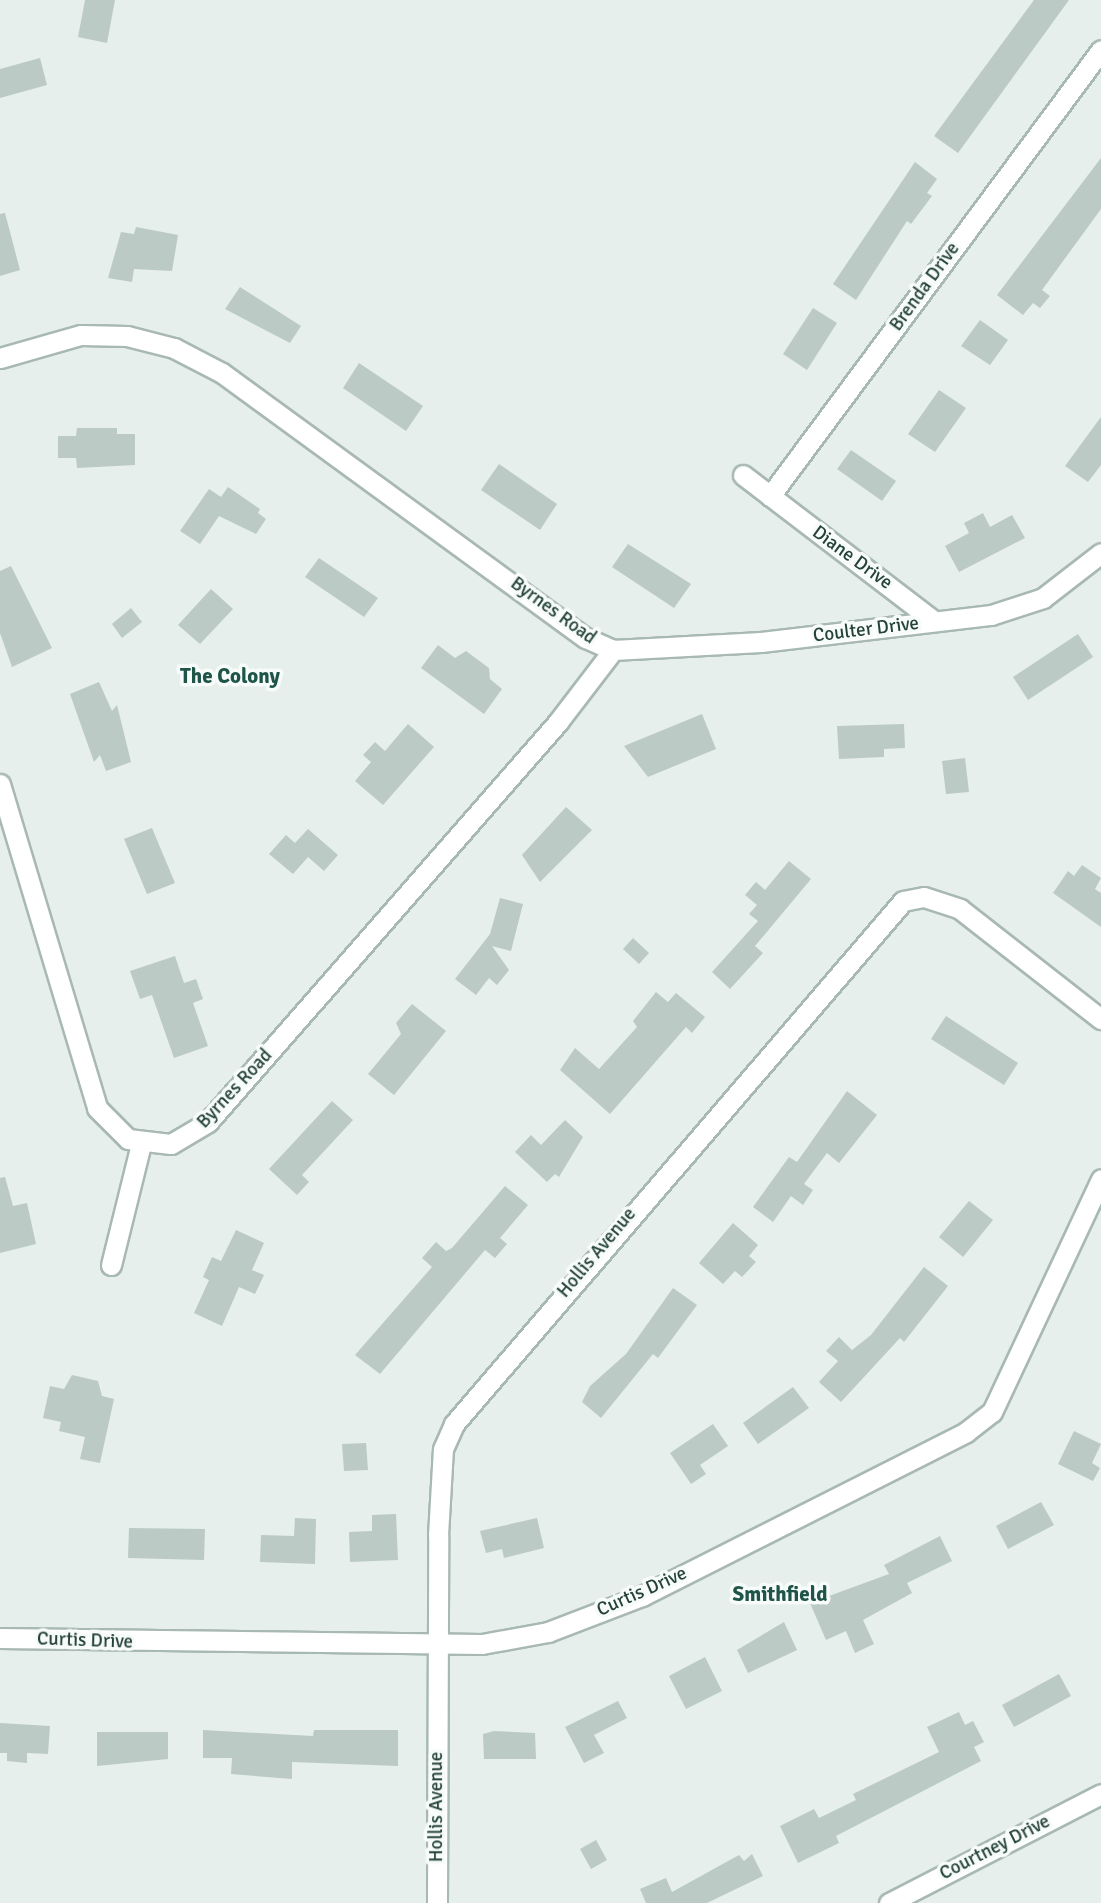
<!DOCTYPE html>
<html>
<head>
<meta charset="utf-8">
<style>
	body { margin:0 }
	#map { position:relative; width:1101px; height:1903px; overflow:hidden; background:#e6efeb; font-family:Signika,sans-serif }
	div>[style] { position:absolute }
	.building>* { inset:0; background:#bbcac4 }
	.roads { filter:drop-shadow(2px 0 #a8b8b2) drop-shadow(-2px 0 #a8b8b2) drop-shadow(0 2px #a8b8b2) drop-shadow(0 -2px #a8b8b2) }
	.minor>* { height:19px; margin:-9.5px; padding:0 9.5px; transform-origin:9.5px; border-radius:9.5px; background:#fff }
	span { translate:-50% -50%; white-space:nowrap; text-align:center; line-height:1.15; -webkit-text-stroke:7px #f7fbf9; paint-order:stroke }
	.street-label { font-size:19px; color:#24423a }
	.neighbourhood-label { font-size:21px; color:#1f5548; font-weight:700 }
</style>
</head>
<body>
<div id="map">
	<div class="building">
		<div style="clip-path:polygon(85px 0,115px 0,107px 43px,78px 37px)"></div>
		<div style="clip-path:polygon(1034px 0,1069px 0,958px 153px,934px 136px)"></div>
		<div style="clip-path:polygon(40px 58px,47px 85px,0 98px,0 69px)"></div>
		<div style="clip-path:polygon(1101px 158px,1101px 209px,1042px 290px,1050px 296px,1040px 308px,1033px 303px,1023px 315px,997px 295px)"></div>
		<div style="clip-path:polygon(915px 162px,937px 179px,927px 193px,932px 196px,911px 224px,907px 221px,856px 300px,833px 284px)"></div>
		<div style="clip-path:polygon(5px 213px,20px 270px,0 276px,0 214px)"></div>
		<div style="clip-path:polygon(136px 227px,178px 235px,172px 271px,134px 269px,132px 282px,108px 278px,121px 232px,134px 234px)"></div>
		<div style="clip-path:polygon(240px 287px,301px 326px,290px 343px,225px 309px)"></div>
		<div style="clip-path:polygon(813px 308px,837px 323px,807px 370px,783px 354px)"></div>
		<div style="clip-path:polygon(980px 320px,1008px 340px,990px 365px,961px 346px)"></div>
		<div style="clip-path:polygon(359px 363px,423px 406px,406px 431px,343px 388px)"></div>
		<div style="clip-path:polygon(939px 390px,966px 408px,935px 452px,908px 434px)"></div>
		<div style="clip-path:polygon(1101px 417px,1101px 465px,1088px 482px,1065px 466px)"></div>
		<div style="clip-path:polygon(77px 428px,117px 428px,117px 434px,135px 434px,135px 465px,77px 468px,76px 458px,58px 458px,58px 436px,76px 436px)"></div>
		<div style="clip-path:polygon(851px 450px,896px 481px,882px 501px,837px 469px)"></div>
		<div style="clip-path:polygon(499px 464px,557px 504px,540px 530px,481px 490px)"></div>
		<div style="clip-path:polygon(228px 487px,260px 509px,258px 513px,266px 519px,256px 534px,219px 516px,200px 544px,180px 531px,209px 489px,221px 497px)"></div>
		<div style="clip-path:polygon(983px 513px,990px 527px,1012px 515px,1025px 538px,959px 572px,945px 546px,969px 533px,964px 523px)"></div>
		<div style="clip-path:polygon(628px 544px,691px 584px,674px 608px,612px 567px)"></div>
		<div style="clip-path:polygon(319px 558px,378px 598px,364px 617px,305px 577px)"></div>
		<div style="clip-path:polygon(11px 566px,52px 648px,12px 667px,0 633px,0 571px)"></div>
		<div style="clip-path:polygon(211px 589px,233px 609px,200px 644px,178px 625px)"></div>
		<div style="clip-path:polygon(131px 608px,142px 622px,122px 638px,112px 624px)"></div>
		<div style="clip-path:polygon(1078px 634px,1093px 657px,1028px 700px,1013px 677px)"></div>
		<div style="clip-path:polygon(438px 645px,455px 658px,466px 651px,489px 668px,490px 679px,502px 689px,484px 714px,421px 668px)"></div>
		<div style="clip-path:polygon(99px 682px,112px 711px,117px 705px,131px 762px,106px 771px,100px 755px,94px 762px,70px 694px)"></div>
		<div style="clip-path:polygon(702px 714px,716px 749px,648px 777px,624px 746px)"></div>
		<div style="clip-path:polygon(408px 724px,434px 747px,383px 805px,355px 781px,371px 762px,363px 755px,375px 742px,385px 751px)"></div>
		<div style="clip-path:polygon(904px 724px,905px 748px,884px 749px,884px 757px,839px 759px,837px 726px)"></div>
		<div style="clip-path:polygon(965px 758px,969px 792px,946px 794px,942px 761px)"></div>
		<div style="clip-path:polygon(566px 807px,592px 830px,540px 882px,522px 855px)"></div>
		<div style="clip-path:polygon(152px 828px,175px 883px,147px 894px,124px 839px)"></div>
		<div style="clip-path:polygon(308px 829px,338px 855px,324px 871px,308px 857px,293px 874px,269px 854px,286px 835px,295px 843px)"></div>
		<div style="clip-path:polygon(789px 861px,811px 879px,755px 946px,763px 953px,730px 989px,712px 972px,758px 921px,749px 914px,757px 905px,745px 895px,756px 882px,765px 890px)"></div>
		<div style="clip-path:polygon(1082px 865px,1101px 878px,1095px 889px,1101px 893px,1101px 927px,1053px 893px,1068px 871px,1074px 876px)"></div>
		<div style="clip-path:polygon(500px 898px,523px 904px,511px 951px,492px 946px,509px 970px,497px 985px,489px 978px,476px 995px,455px 979px,490px 934px)"></div>
		<div style="clip-path:polygon(633px 938px,649px 953px,639px 964px,623px 949px)"></div>
		<div style="clip-path:polygon(175px 956px,184px 983px,196px 979px,203px 999px,193px 1003px,208px 1046px,174px 1058px,152px 995px,140px 999px,130px 971px)"></div>
		<div style="clip-path:polygon(656px 992px,668px 1002px,676px 993px,705px 1017px,692px 1033px,686px 1027px,610px 1114px,560px 1070px,575px 1048px,599px 1069px,637px 1027px,633px 1021px)"></div>
		<div style="clip-path:polygon(412px 1004px,446px 1031px,394px 1095px,368px 1074px,401px 1034px,396px 1023px)"></div>
		<div style="clip-path:polygon(946px 1016px,1018px 1063px,1004px 1085px,931px 1039px)"></div>
		<div style="clip-path:polygon(847px 1091px,877px 1115px,839px 1163px,827px 1153px,804px 1184px,813px 1190px,803px 1205px,791px 1196px,773px 1222px,753px 1207px,789px 1157px,797px 1162px)"></div>
		<div style="clip-path:polygon(332px 1101px,353px 1120px,302px 1175px,309px 1182px,297px 1195px,269px 1169px)"></div>
		<div style="clip-path:polygon(565px 1120px,583px 1137px,559px 1177px,555px 1174px,547px 1182px,515px 1152px,531px 1135px,541px 1145px)"></div>
		<div style="clip-path:polygon(5px 1177px,13px 1206px,27px 1203px,36px 1244px,0 1253px,0 1178px)"></div>
		<div style="clip-path:polygon(505px 1186px,528px 1205px,500px 1238px,507px 1244px,495px 1258px,485px 1250px,380px 1374px,355px 1355px,432px 1267px,422px 1258px,436px 1242px,446px 1251px,452px 1248px)"></div>
		<div style="clip-path:polygon(969px 1201px,993px 1220px,963px 1257px,939px 1237px)"></div>
		<div style="clip-path:polygon(733px 1223px,758px 1245px,749px 1256px,756px 1262px,742px 1277px,735px 1271px,723px 1284px,699px 1263px)"></div>
		<div style="clip-path:polygon(236px 1230px,264px 1243px,252px 1270px,264px 1275px,255px 1294px,239px 1287px,222px 1326px,194px 1313px,209px 1280px,203px 1277px,212px 1257px,221px 1261px)"></div>
		<div style="clip-path:polygon(924px 1267px,948px 1286px,904px 1342px,900px 1338px,841px 1402px,819px 1382px,838px 1361px,826px 1351px,839px 1337px,852px 1350px,871px 1335px)"></div>
		<div style="clip-path:polygon(673px 1288px,697px 1305px,658px 1358px,653px 1354px,601px 1418px,582px 1402px,590px 1386px,626px 1354px)"></div>
		<div style="clip-path:polygon(72px 1375px,98px 1381px,102px 1396px,114px 1399px,100px 1463px,80px 1459px,85px 1437px,59px 1431px,61px 1422px,43px 1418px,50px 1386px,64px 1389px)"></div>
		<div style="clip-path:polygon(793px 1387px,809px 1408px,758px 1444px,743px 1423px)"></div>
		<div style="clip-path:polygon(713px 1424px,728px 1446px,700px 1465px,706px 1474px,691px 1484px,670px 1453px)"></div>
		<div style="clip-path:polygon(1074px 1431px,1101px 1444px,1092px 1463px,1100px 1468px,1093px 1481px,1058px 1464px)"></div>
		<div style="clip-path:polygon(366px 1443px,368px 1470px,344px 1471px,342px 1444px)"></div>
		<div style="clip-path:polygon(1041px 1502px,1054px 1525px,1008px 1549px,996px 1526px)"></div>
		<div style="clip-path:polygon(396px 1514px,398px 1560px,350px 1562px,349px 1532px,372px 1531px,372px 1515px)"></div>
		<div style="clip-path:polygon(295px 1518px,316px 1519px,315px 1564px,260px 1562px,261px 1535px,294px 1536px)"></div>
		<div style="clip-path:polygon(537px 1518px,544px 1548px,504px 1558px,502px 1549px,486px 1553px,480px 1531px)"></div>
		<div style="clip-path:polygon(129px 1528px,205px 1529px,204px 1560px,128px 1558px)"></div>
		<div style="clip-path:polygon(940px 1536px,952px 1561px,907px 1583px,912px 1593px,863px 1620px,874px 1644px,855px 1653px,846px 1631px,826px 1640px,810px 1603px,889px 1574px,884px 1565px)"></div>
		<div style="clip-path:polygon(784px 1622px,797px 1650px,748px 1673px,737px 1650px)"></div>
		<div style="clip-path:polygon(705px 1657px,722px 1691px,686px 1709px,669px 1676px)"></div>
		<div style="clip-path:polygon(1059px 1674px,1071px 1696px,1014px 1727px,1002px 1705px)"></div>
		<div style="clip-path:polygon(618px 1701px,627px 1718px,594px 1735px,604px 1753px,584px 1763px,565px 1727px)"></div>
		<div style="clip-path:polygon(959px 1712px,965px 1725px,973px 1721px,984px 1742px,974px 1747px,981px 1761px,836px 1836px,839px 1843px,798px 1863px,780px 1826px,814px 1809px,819px 1818px,856px 1800px,853px 1794px,939px 1752px,927px 1727px)"></div>
		<div style="clip-path:polygon(0 1723px,50px 1726px,48px 1754px,27px 1753px,27px 1763px,7px 1761px,7px 1753px,0 1753px)"></div>
		<div style="clip-path:polygon(203px 1730px,313px 1736px,314px 1730px,398px 1730px,398px 1766px,292px 1762px,292px 1779px,231px 1774px,232px 1758px,203px 1758px)"></div>
		<div style="clip-path:polygon(494px 1731px,535px 1733px,536px 1759px,484px 1759px,483px 1734px)"></div>
		<div style="clip-path:polygon(97px 1732px,168px 1732px,168px 1759px,97px 1766px)"></div>
		<div style="clip-path:polygon(596px 1840px,607px 1860px,591px 1869px,580px 1849px)"></div>
		<div style="clip-path:polygon(752px 1854px,763px 1876px,707px 1903px,646px 1903px,640px 1889px,666px 1878px,672px 1892px,739px 1855px,744px 1861px)"></div>
	</div>
	<div class="roads">
		<div class="minor">
			<div style="left:0;top:358px;width:84px;rotate:-15.9deg"></div>
			<div style="left:81px;top:335px;width:46px;rotate:1.2deg"></div>
			<div style="left:127px;top:336px;width:49px;rotate:14.3deg"></div>
			<div style="left:174px;top:348px;width:54px;rotate:27.5deg"></div>
			<div style="left:222px;top:373px;width:450px;rotate:36.1deg"></div>
			<div style="left:586px;top:638px;width:30px;rotate:24deg"></div>
			<div style="left:613px;top:650px;width:148px;rotate:-3.1deg"></div>
			<div style="left:761px;top:642px;width:232px;rotate:-6.7deg"></div>
			<div style="left:991px;top:615px;width:55px;rotate:-18.1deg"></div>
			<div style="left:1043px;top:598px;width:73px;rotate:-37.8deg"></div>
			<div style="left:743px;top:475px;width:240px;rotate:37.4deg"></div>
			<div style="left:770px;top:496px;width:555px;rotate:-53.42deg"></div>
			<div style="left:0;top:784px;width:338px;rotate:73.3deg"></div>
			<div style="left:97px;top:1108px;width:44px;rotate:45deg"></div>
			<div style="left:128px;top:1139px;width:43px;rotate:6.6deg"></div>
			<div style="left:171px;top:1144px;width:43px;rotate:-30.7deg"></div>
			<div style="left:208px;top:1122px;width:532px;rotate:-48.81deg"></div>
			<div style="left:558px;top:722px;width:91px;rotate:-52.6deg"></div>
			<div style="left:111px;top:1265px;width:125px;rotate:-76.1deg"></div>
			<div style="left:0;top:1638px;width:482px;rotate:0.7deg"></div>
			<div style="left:482px;top:1644px;width:67px;rotate:-10.3deg"></div>
			<div style="left:548px;top:1632px;width:101px;rotate:-21deg"></div>
			<div style="left:642px;top:1596px;width:363px;rotate:-26.8deg"></div>
			<div style="left:966px;top:1432px;width:33px;rotate:-38deg"></div>
			<div style="left:992px;top:1412px;width:257px;rotate:-64.9deg"></div>
			<div style="left:437px;top:1903px;width:368px;rotate:-89.8deg"></div>
			<div style="left:438px;top:1535px;width:86px;rotate:-86.7deg"></div>
			<div style="left:443px;top:1449px;width:27px;rotate:-66deg"></div>
			<div style="left:454px;top:1424px;width:689px;rotate:-49.35deg"></div>
			<div style="left:903px;top:901px;width:21px;rotate:-11deg"></div>
			<div style="left:924px;top:897px;width:38px;rotate:18deg"></div>
			<div style="left:960px;top:909px;width:179px;rotate:38deg"></div>
			<div style="left:889px;top:1903px;width:238px;rotate:-27.2deg"></div>
		</div>
	</div>
	<div class="street-label">
		<span style="left:925px;top:287px;rotate:-54deg">Brenda Drive</span>
		<span style="left:852px;top:558px;rotate:36deg">Diane Drive</span>
		<span style="left:553px;top:611px;rotate:36deg">Byrnes Road</span>
		<span style="left:866px;top:630px;rotate:-7deg">Coulter Drive</span>
		<span style="left:235px;top:1089px;rotate:-47deg">Byrnes Road</span>
		<span style="left:597px;top:1253px;rotate:-50deg">Hollis Avenue</span>
		<span style="left:642px;top:1592px;rotate:-24deg">Curtis Drive</span>
		<span style="left:85px;top:1641px;rotate:2deg">Curtis Drive</span>
		<span style="left:437px;top:1807px;rotate:-90deg">Hollis Avenue</span>
		<span style="left:995px;top:1848px;rotate:-27deg">Courtney Drive</span>
	</div>
	<div class="neighbourhood-label">
		<span style="left:230px;top:676px">The Colony</span>
		<span style="left:780px;top:1594px">Smithfield</span>
	</div>
</div>
</body>
</html>
